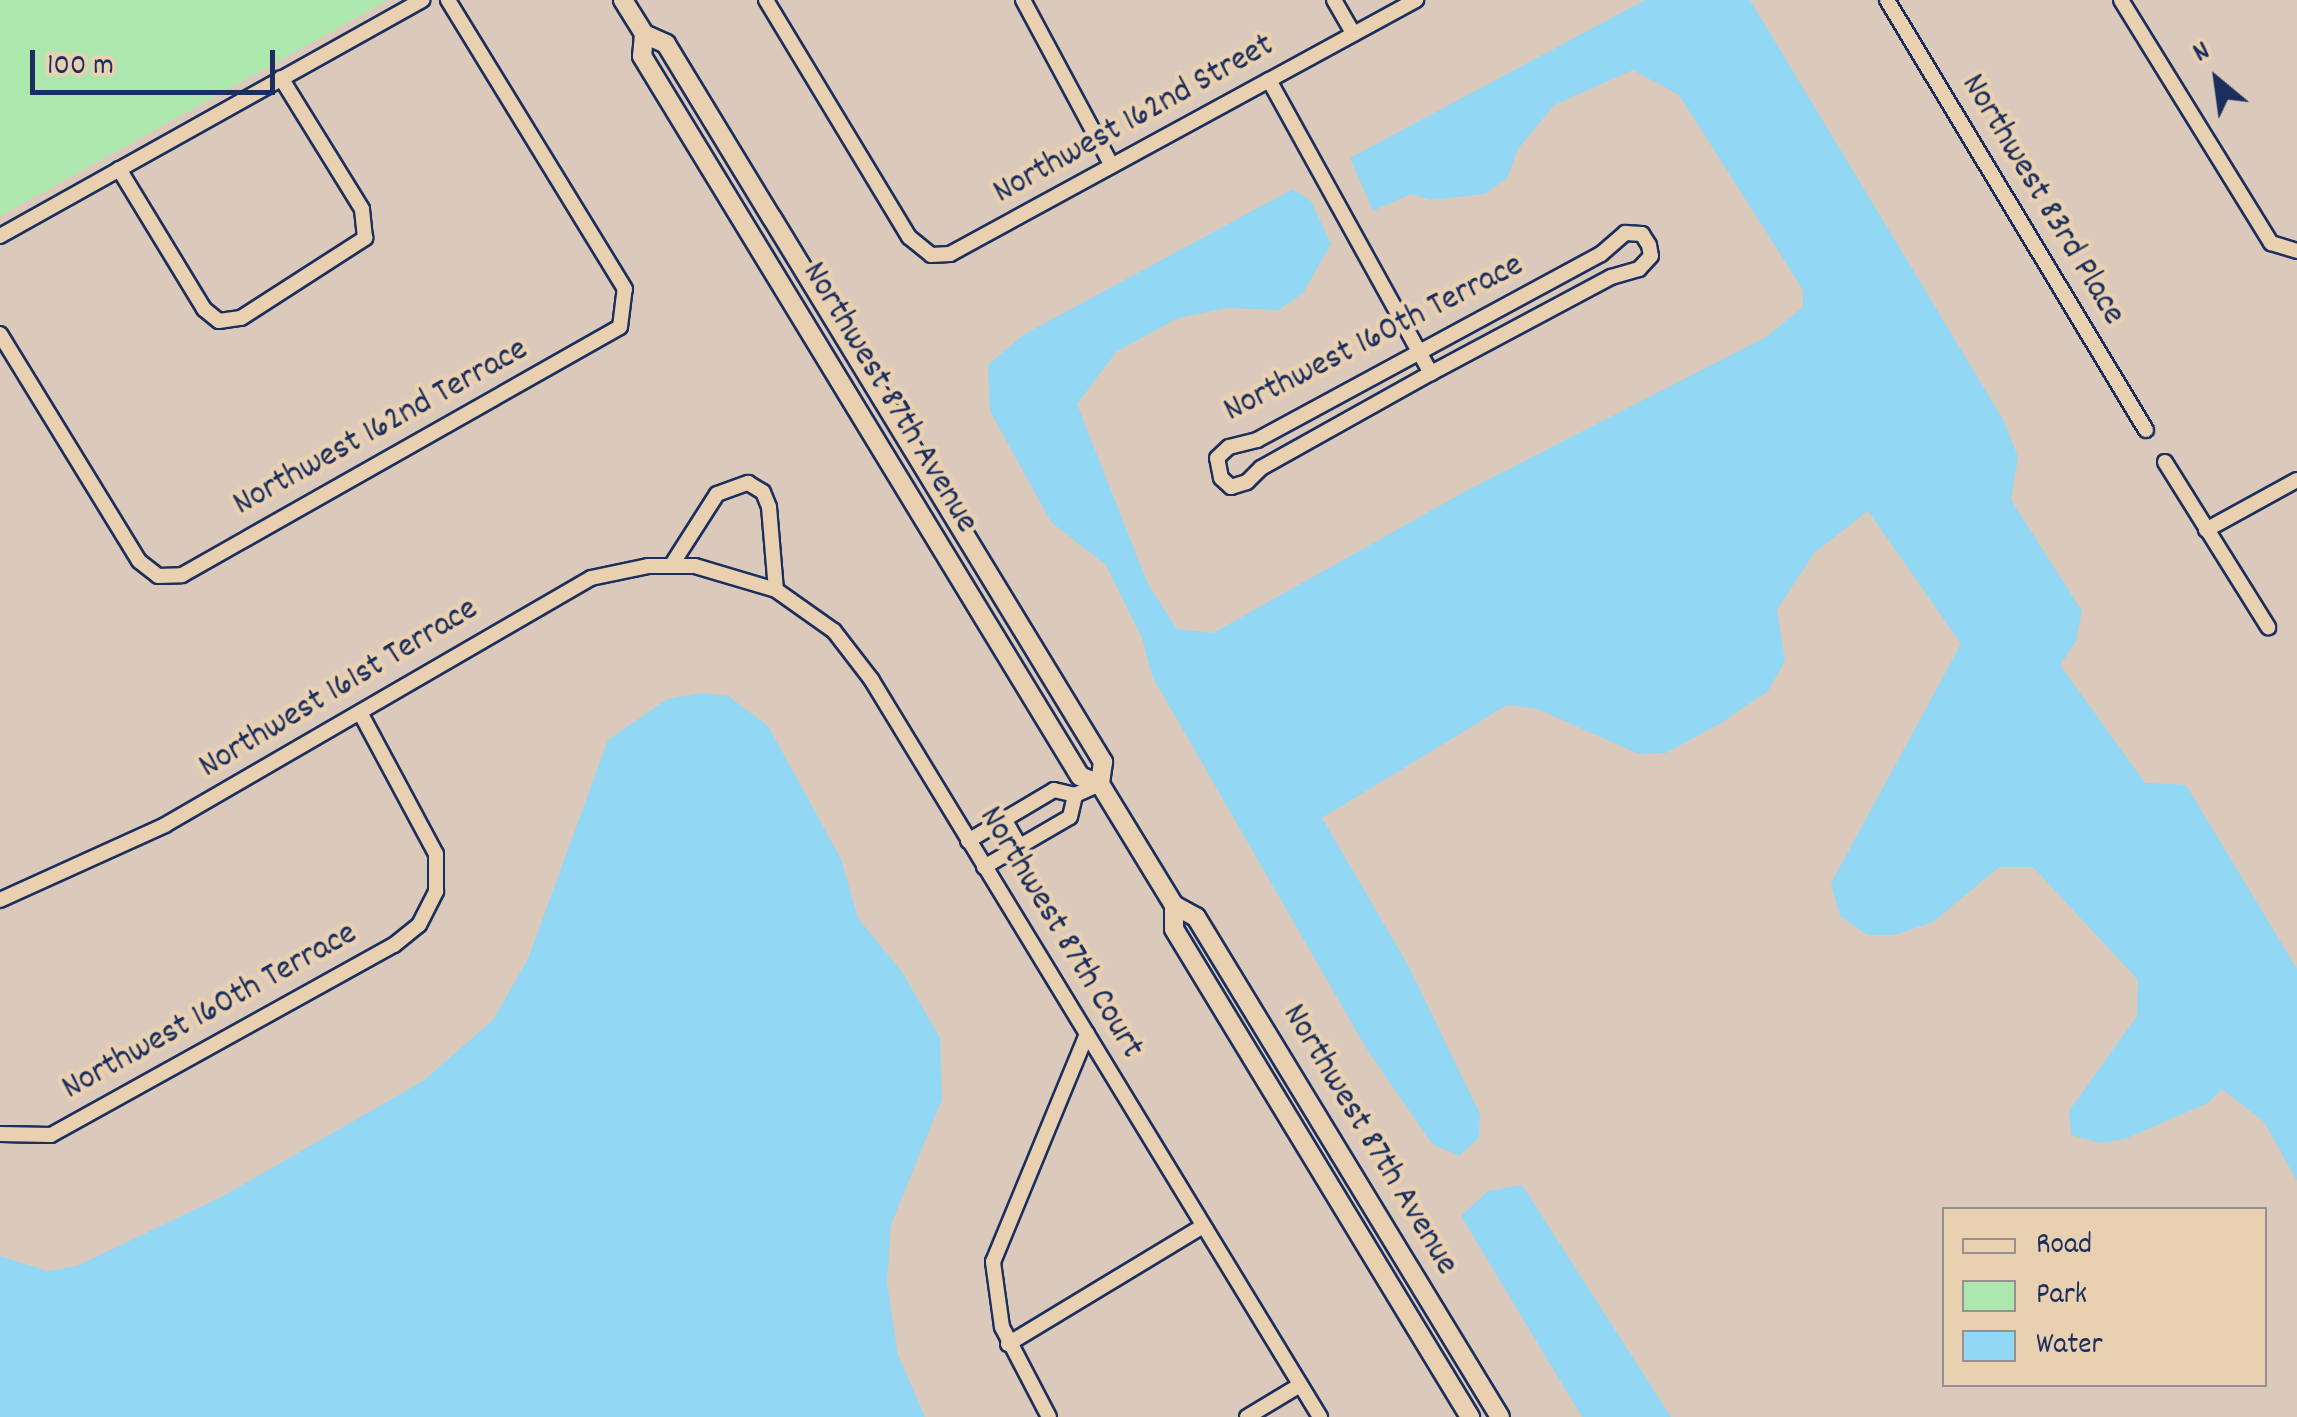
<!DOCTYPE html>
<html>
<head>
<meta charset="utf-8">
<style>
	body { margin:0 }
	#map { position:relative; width:2297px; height:1417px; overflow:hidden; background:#dbcabb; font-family:Dekko,sans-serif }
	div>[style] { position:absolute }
	.green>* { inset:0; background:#ace8ae }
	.water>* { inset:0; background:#92d7f4 }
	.roads { filter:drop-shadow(2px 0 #1b2f5e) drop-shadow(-2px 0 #1b2f5e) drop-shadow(0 2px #1b2f5e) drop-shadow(0 -2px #1b2f5e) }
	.minor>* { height:14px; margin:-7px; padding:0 7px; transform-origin:7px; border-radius:7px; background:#e9d0b1 }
	.tertiary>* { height:18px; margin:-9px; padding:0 9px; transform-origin:9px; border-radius:9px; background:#e9d0b1 }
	span { translate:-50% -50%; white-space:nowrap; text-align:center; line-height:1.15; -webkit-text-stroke:9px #e9d0b1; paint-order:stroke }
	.street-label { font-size:35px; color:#1b2f5e }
	.legend { position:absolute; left:1942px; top:1207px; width:325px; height:180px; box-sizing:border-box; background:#e9d0b1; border:2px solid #979090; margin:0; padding:12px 18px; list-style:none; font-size:30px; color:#1b2f5e }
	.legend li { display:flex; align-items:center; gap:20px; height:50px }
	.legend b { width:50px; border:2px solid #979090 }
	.north { position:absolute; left:2167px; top:30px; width:100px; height:100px; -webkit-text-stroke:8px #e9d0b1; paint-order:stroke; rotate:331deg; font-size:28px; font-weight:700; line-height:40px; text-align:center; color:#1b2f5e }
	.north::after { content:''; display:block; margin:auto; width:35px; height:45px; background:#1b2f5e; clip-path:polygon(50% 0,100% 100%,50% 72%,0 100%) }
	.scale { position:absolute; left:30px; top:50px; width:245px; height:45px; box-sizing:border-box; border:5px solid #1b2f5e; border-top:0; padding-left:12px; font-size:30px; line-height:35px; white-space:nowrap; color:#1b2f5e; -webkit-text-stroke:8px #e9d0b1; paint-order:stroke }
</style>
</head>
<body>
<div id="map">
	<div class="green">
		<div style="clip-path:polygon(0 0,388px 0,0 216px)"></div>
	</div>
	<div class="water">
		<div style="clip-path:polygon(1645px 0,1750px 0,2004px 421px,2018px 457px,2011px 500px,2082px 611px,2076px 641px,2060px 665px,2145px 783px,2186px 785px,2297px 969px,2297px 1181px,2264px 1122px,2222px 1089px,2208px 1103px,2125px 1139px,2100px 1143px,2071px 1135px,2069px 1111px,2137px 1016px,2138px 980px,2033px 867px,1999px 867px,1933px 922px,1894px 935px,1867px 935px,1840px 916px,1831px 883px,1961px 644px,1868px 511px,1814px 553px,1777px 610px,1785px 661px,1768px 691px,1721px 723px,1666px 753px,1639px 754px,1537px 709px,1507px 705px,1322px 818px,1408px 965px,1480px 1114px,1479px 1138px,1459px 1156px,1432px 1144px,1366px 1048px,1152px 676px,1142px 638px,1106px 565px,1051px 522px,990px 411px,988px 365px,1023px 335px,1293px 189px,1311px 201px,1331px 244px,1303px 293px,1279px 310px,1227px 308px,1178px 318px,1116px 352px,1077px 404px,1148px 584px,1177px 629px,1213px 633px,1466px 491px,1766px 337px,1803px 307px,1803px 290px,1679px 95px,1633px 70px,1554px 105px,1518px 149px,1507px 178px,1485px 194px,1431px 200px,1411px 194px,1373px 211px,1350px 158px)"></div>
		<div style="clip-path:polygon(702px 693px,728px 696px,768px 726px,841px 859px,858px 918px,902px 972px,940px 1038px,942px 1099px,891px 1225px,887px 1282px,898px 1355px,925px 1417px,0 1417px,0 1256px,48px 1271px,77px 1266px,223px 1196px,423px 1081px,493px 1020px,528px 959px,608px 740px,667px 699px)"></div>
		<div style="clip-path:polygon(1522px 1185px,1671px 1417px,1582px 1417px,1461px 1216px,1488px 1191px)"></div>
	</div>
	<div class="roads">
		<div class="minor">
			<div style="left:766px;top:0;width:277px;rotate:58.9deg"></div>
			<div style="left:909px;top:237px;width:28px;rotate:39deg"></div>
			<div style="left:931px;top:255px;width:19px;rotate:-3deg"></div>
			<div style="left:950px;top:254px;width:531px;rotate:-28.59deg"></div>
			<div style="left:1023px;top:0;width:188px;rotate:61.8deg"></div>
			<div style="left:1334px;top:0;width:39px;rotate:60deg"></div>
			<div style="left:1887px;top:0;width:502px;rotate:58.94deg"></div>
			<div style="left:2121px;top:0;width:286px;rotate:58.3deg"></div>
			<div style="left:2271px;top:243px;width:27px;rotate:17deg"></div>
			<div style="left:1269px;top:80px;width:335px;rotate:61.1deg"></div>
			<div style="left:119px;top:169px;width:164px;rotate:58.7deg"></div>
			<div style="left:204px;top:309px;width:19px;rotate:39deg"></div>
			<div style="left:219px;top:321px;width:22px;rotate:-8deg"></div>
			<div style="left:241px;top:318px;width:148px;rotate:-32.8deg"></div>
			<div style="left:365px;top:238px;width:29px;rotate:-96deg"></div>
			<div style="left:362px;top:209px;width:154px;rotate:-121.7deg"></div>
			<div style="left:1625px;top:233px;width:17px;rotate:3deg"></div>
			<div style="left:1642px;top:234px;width:13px;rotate:58deg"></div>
			<div style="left:1649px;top:245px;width:11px;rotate:80deg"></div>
			<div style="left:1651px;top:256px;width:18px;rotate:133deg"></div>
			<div style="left:1639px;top:269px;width:29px;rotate:164deg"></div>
			<div style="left:1611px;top:277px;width:204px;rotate:151.9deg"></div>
			<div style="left:1431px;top:373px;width:195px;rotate:150.8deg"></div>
			<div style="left:1261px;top:468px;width:20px;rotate:135deg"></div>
			<div style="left:1247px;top:482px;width:17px;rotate:163deg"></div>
			<div style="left:1231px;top:487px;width:13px;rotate:-138deg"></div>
			<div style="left:1221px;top:478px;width:20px;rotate:-101deg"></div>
			<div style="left:1217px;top:458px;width:16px;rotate:-43deg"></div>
			<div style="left:1229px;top:447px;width:29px;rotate:-14deg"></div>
			<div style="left:1257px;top:440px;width:391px;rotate:-28.4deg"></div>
			<div style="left:1601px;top:254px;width:32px;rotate:-41deg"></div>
			<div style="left:0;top:236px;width:484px;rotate:-29.2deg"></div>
			<div style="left:0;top:334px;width:266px;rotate:58.5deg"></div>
			<div style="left:139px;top:561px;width:24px;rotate:38deg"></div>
			<div style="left:158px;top:576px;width:24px;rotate:-2deg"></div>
			<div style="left:182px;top:575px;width:503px;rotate:-29.52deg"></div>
			<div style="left:620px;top:327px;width:38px;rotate:-83deg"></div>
			<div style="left:625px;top:289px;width:339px;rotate:-121.5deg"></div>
			<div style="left:2165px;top:462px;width:195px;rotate:58deg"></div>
			<div style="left:2206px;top:530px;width:104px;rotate:-28.8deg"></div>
			<div style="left:671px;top:566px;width:85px;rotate:-57.4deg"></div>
			<div style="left:717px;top:494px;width:33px;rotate:-20deg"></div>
			<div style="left:748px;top:483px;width:17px;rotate:31deg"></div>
			<div style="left:763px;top:492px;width:16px;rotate:68deg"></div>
			<div style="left:769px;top:507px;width:83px;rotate:85.2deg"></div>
			<div style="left:1004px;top:819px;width:32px;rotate:60deg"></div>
			<div style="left:968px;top:841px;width:100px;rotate:-30.7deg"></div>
			<div style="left:1054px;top:790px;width:22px;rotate:13deg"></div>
			<div style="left:1075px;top:795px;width:27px;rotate:-24deg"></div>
			<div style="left:984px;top:867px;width:99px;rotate:-30.2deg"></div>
			<div style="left:1070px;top:817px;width:23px;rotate:-77deg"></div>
			<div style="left:0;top:900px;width:181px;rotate:-24.4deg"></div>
			<div style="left:165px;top:825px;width:492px;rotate:-30.1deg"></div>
			<div style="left:591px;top:578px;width:58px;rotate:-11.9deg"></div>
			<div style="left:648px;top:566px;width:47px"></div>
			<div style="left:695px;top:566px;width:84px;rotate:16.5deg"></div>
			<div style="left:776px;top:590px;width:71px;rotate:35.3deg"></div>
			<div style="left:834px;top:631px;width:61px;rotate:52.4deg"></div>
			<div style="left:871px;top:679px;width:864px;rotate:58.68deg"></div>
			<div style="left:0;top:1134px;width:51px;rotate:1.1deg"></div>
			<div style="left:51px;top:1135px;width:392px;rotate:-29deg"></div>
			<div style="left:394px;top:945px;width:32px;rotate:-39deg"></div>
			<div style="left:419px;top:925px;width:38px;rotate:-63deg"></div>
			<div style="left:436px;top:891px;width:37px;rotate:-90deg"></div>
			<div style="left:436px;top:854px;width:159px;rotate:-118.2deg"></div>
			<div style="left:1008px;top:1344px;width:228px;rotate:-31.2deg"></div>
			<div style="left:1049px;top:1417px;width:102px;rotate:-117.6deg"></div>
			<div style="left:1002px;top:1327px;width:66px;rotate:-97.9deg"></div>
			<div style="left:993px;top:1262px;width:247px;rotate:-67.6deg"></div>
			<div style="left:1247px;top:1417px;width:62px;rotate:-31.1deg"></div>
		</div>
		<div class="tertiary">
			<div style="left:623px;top:0;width:40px;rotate:58deg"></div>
			<div style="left:644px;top:34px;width:24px;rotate:24deg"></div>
			<div style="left:666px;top:44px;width:204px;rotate:58.7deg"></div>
			<div style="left:772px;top:218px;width:637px;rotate:58.68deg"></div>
			<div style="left:1103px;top:762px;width:22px;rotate:98deg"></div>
			<div style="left:644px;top:34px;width:22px;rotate:95deg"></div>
			<div style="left:642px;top:56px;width:843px;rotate:58.69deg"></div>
			<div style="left:1080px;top:776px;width:22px;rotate:22deg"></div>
			<div style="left:1100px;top:784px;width:142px;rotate:58.6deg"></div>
			<div style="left:1174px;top:905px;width:25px;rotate:29deg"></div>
			<div style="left:1196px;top:917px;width:585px;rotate:58.7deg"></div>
			<div style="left:1174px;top:905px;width:24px;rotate:90deg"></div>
			<div style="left:1174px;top:929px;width:571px;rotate:58.76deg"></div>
		</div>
	</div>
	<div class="street-label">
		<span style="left:1134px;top:120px;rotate:-29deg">Northwest 162nd Street</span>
		<span style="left:2042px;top:200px;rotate:59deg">Northwest 83rd Place</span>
		<span style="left:1374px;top:339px;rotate:-27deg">Northwest 160th Terrace</span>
		<span style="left:889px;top:398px;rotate:59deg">Northwest 87th Avenue</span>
		<span style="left:381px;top:428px;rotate:-29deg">Northwest 162nd Terrace</span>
		<span style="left:339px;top:689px;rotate:-31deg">Northwest 161st Terrace</span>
		<span style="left:1060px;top:933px;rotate:59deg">Northwest 87th Court</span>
		<span style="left:210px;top:1012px;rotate:-29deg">Northwest 160th Terrace</span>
		<span style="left:1369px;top:1140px;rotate:59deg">Northwest 87th Avenue</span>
	</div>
	<ul class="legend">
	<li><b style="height:12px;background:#e9d0b1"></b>Road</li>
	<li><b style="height:28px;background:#ace8ae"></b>Park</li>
	<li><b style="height:28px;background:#92d7f4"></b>Water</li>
	</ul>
	<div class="north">N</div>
	<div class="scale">100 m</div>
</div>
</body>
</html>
